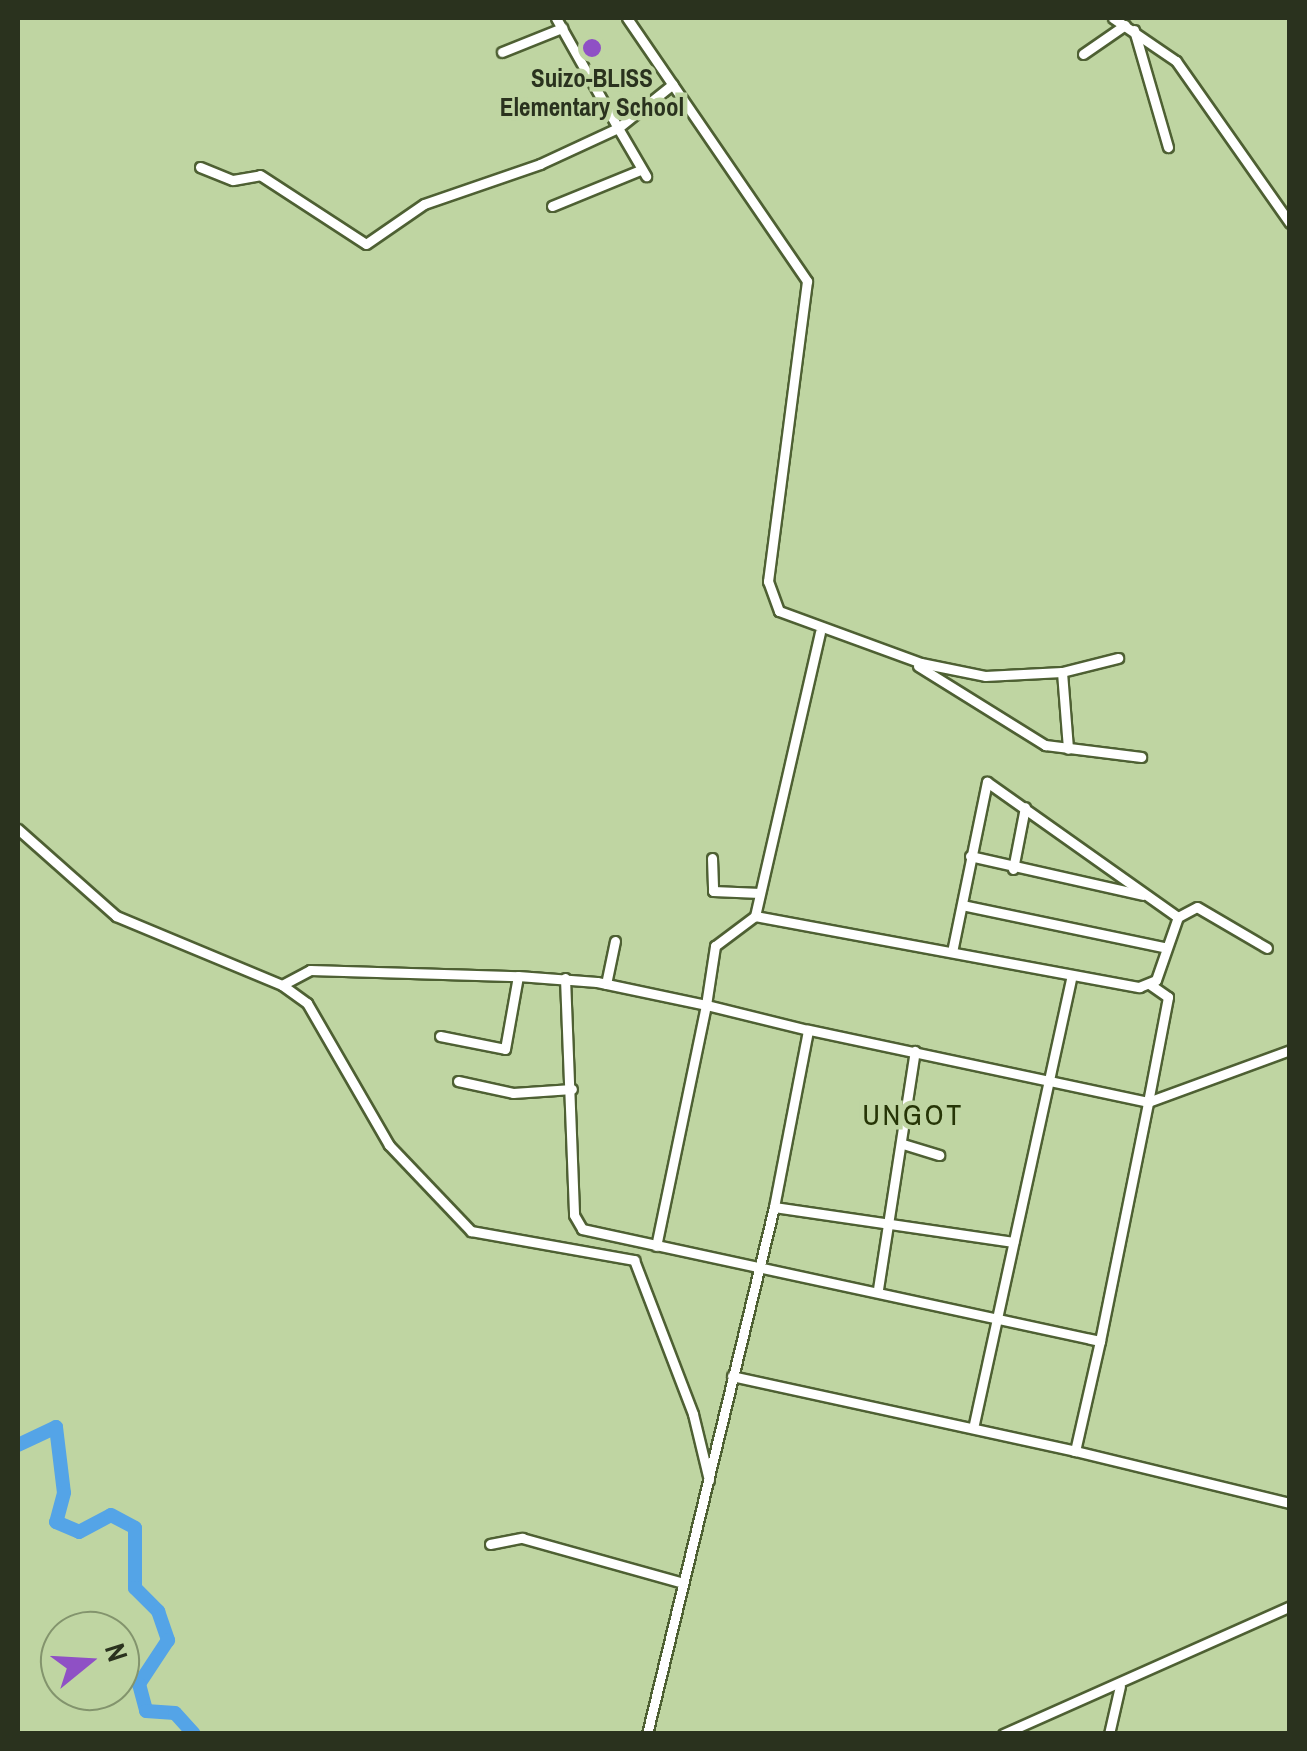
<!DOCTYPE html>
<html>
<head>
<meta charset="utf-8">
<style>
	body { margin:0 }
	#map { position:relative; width:1307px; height:1751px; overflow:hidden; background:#bfd5a2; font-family:"Archivo Narrow",sans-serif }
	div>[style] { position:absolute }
	.river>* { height:14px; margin:-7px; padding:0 7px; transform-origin:7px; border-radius:7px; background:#54a4e7 }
	.roads { filter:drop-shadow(2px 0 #4e6033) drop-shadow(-2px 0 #4e6033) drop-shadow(0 2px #4e6033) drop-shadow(0 -2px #4e6033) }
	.minor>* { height:9px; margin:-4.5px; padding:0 4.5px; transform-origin:4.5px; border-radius:4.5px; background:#fff }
	.dots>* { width:28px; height:28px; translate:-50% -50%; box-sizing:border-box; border:5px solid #bfd5a2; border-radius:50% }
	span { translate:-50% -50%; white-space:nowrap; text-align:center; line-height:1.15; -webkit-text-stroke:9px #bfd5a2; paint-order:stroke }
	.poi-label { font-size:25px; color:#2a321e; font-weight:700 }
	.quarter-label { font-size:30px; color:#263506; letter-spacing:2.5px }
	.frame { position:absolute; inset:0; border:20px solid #2a321e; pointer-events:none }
	.north { position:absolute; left:40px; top:1611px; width:100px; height:100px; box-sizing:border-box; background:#bfd5a2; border:2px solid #83946d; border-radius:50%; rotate:72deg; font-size:28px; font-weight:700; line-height:40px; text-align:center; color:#2a321e }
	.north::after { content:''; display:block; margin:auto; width:35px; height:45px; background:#8f50c5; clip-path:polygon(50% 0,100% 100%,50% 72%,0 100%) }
</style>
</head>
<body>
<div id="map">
	<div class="river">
		<div style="left:18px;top:1445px;width:42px;rotate:-25.3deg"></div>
		<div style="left:56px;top:1427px;width:66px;rotate:83.1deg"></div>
		<div style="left:64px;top:1493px;width:30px;rotate:105deg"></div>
		<div style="left:56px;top:1522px;width:25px;rotate:23deg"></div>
		<div style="left:79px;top:1532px;width:36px;rotate:-28deg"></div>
		<div style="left:111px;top:1515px;width:27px;rotate:28deg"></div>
		<div style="left:135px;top:1528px;width:60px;rotate:90deg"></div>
		<div style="left:135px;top:1588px;width:33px;rotate:45deg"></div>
		<div style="left:158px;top:1611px;width:31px;rotate:71deg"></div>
		<div style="left:168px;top:1640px;width:53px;rotate:123.4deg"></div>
		<div style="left:139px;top:1684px;width:28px;rotate:75deg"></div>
		<div style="left:146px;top:1711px;width:29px;rotate:4deg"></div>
		<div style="left:175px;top:1713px;width:28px;rotate:48deg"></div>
	</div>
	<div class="roads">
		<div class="minor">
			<div style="left:556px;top:18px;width:126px;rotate:60.6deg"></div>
			<div style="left:618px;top:128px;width:70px;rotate:-38.7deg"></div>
			<div style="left:627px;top:18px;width:319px;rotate:55.6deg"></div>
			<div style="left:807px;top:281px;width:303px;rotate:97.4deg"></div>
			<div style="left:768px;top:581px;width:32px;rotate:70deg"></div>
			<div style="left:779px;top:611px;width:151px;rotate:20.1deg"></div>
			<div style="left:921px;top:663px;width:65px;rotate:11.5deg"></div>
			<div style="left:985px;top:676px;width:77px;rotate:-3deg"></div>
			<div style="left:1062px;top:672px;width:58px;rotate:-14deg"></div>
			<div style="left:1113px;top:18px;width:76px;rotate:34.3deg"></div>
			<div style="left:1176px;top:61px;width:198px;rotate:54.9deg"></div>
			<div style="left:1134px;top:30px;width:122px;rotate:73.8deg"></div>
			<div style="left:502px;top:52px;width:65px;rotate:-21.8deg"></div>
			<div style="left:1083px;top:54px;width:51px;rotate:-34.6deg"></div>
			<div style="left:200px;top:167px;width:35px;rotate:22deg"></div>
			<div style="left:233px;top:180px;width:27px;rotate:-10deg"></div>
			<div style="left:260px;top:175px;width:126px;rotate:33.1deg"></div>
			<div style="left:366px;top:244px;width:70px;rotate:-34.6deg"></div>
			<div style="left:424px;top:204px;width:123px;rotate:-19deg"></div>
			<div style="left:540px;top:164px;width:86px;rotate:-24.8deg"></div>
			<div style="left:618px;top:128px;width:56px;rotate:59.7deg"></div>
			<div style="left:552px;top:206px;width:95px;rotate:-22.2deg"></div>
			<div style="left:918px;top:666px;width:150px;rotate:31.9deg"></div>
			<div style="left:1045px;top:745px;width:97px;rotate:7.1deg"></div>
			<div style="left:1062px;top:672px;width:77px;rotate:85.5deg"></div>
			<div style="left:18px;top:829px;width:131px;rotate:41.6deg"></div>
			<div style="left:116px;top:916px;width:180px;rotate:22.6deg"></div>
			<div style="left:282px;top:985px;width:31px;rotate:36deg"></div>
			<div style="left:307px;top:1003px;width:164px;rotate:60deg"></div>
			<div style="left:389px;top:1145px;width:119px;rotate:46.4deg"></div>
			<div style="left:471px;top:1231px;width:166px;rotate:10.1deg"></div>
			<div style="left:634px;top:1260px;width:165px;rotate:69deg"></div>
			<div style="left:693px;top:1414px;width:68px;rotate:76.4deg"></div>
			<div style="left:970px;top:856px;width:177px;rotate:12.7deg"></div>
			<div style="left:712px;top:858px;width:33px;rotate:88deg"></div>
			<div style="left:713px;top:891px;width:47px;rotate:2.4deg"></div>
			<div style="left:1013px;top:869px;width:63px;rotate:-79deg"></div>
			<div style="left:962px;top:905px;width:209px;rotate:11.8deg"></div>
			<div style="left:755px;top:916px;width:391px;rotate:10.5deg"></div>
			<div style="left:1139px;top:987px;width:18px;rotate:-22deg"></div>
			<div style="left:1156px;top:980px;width:67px;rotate:-70.8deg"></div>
			<div style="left:1178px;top:917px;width:21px;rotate:-28deg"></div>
			<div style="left:1197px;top:907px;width:81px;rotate:30.4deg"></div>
			<div style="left:952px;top:952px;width:174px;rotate:-78.4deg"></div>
			<div style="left:987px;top:782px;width:234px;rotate:35.3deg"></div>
			<div style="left:565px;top:978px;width:237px;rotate:87.8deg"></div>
			<div style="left:574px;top:1215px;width:16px;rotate:60deg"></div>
			<div style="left:582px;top:1229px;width:530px;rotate:12.2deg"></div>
			<div style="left:606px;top:984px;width:44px;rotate:-78.2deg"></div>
			<div style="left:282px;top:985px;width:32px;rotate:-28deg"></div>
			<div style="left:310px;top:970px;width:208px;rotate:1.7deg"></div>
			<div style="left:518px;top:976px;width:79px;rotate:4.3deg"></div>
			<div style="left:597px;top:982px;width:111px;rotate:11.9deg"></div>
			<div style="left:706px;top:1005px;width:246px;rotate:101.7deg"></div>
			<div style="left:440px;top:1036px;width:66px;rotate:11.3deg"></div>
			<div style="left:505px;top:1049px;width:74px;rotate:-79.9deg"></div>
			<div style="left:458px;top:1081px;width:56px;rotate:12.3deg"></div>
			<div style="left:513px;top:1093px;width:59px;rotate:-3.9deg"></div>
			<div style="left:1148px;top:1102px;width:151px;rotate:-20.1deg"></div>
			<div style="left:1148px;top:1102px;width:107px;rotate:-79.2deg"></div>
			<div style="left:1168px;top:997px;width:21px;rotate:-145deg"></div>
			<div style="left:903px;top:1144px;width:38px;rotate:17deg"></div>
			<div style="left:774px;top:1207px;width:242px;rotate:8.3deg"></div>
			<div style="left:878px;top:1289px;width:241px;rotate:-81.2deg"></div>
			<div style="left:732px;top:1376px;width:351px;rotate:12.3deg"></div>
			<div style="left:1075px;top:1451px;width:113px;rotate:-77.2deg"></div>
			<div style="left:1100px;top:1341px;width:244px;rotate:-78.6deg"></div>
			<div style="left:1148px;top:1102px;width:348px;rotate:-168deg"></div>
			<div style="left:974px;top:1424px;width:459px;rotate:-77.7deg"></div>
			<div style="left:1075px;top:1451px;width:221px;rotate:13.6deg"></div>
			<div style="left:490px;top:1544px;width:33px;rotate:-11deg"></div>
			<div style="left:522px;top:1538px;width:167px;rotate:15.6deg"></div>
			<div style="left:647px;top:1734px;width:542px;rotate:-76.45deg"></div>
			<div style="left:774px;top:1207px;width:180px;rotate:-79.1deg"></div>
			<div style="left:808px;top:1030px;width:105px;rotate:-166.2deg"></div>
			<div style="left:706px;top:1005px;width:60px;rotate:-81.3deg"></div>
			<div style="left:715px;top:946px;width:50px;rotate:-36.9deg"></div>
			<div style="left:755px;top:916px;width:291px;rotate:-77.1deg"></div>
			<div style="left:1003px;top:1734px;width:314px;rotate:-24deg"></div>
			<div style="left:1109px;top:1734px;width:49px;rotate:-77.1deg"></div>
		</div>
	</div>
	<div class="dots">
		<div style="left:592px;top:48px;background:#8f50c5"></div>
	</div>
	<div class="poi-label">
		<span style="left:592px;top:93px">Suizo-BLISS<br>Elementary School</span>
	</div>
	<div class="quarter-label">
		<span style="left:913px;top:1114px">UNGOT</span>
	</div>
	<div class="frame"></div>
	<div class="north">N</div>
</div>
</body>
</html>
